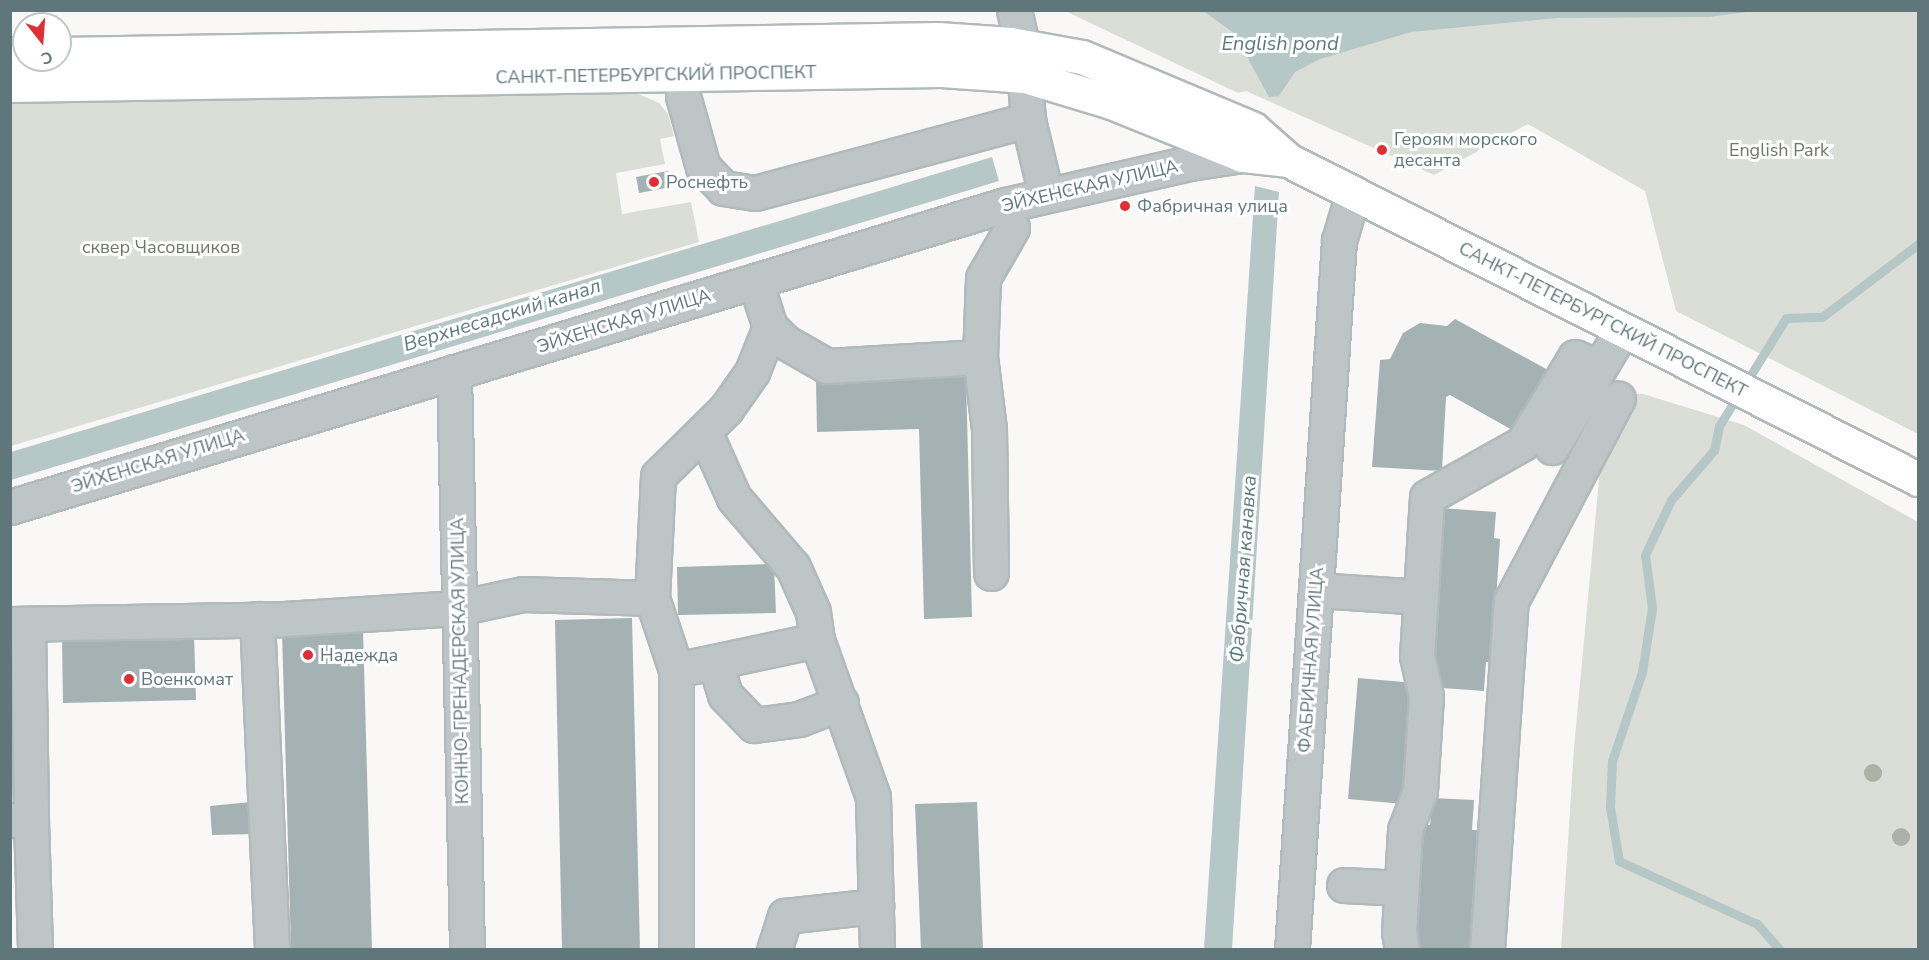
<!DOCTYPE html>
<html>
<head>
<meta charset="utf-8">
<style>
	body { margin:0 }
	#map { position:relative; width:1929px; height:960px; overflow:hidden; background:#f9f8f7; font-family:"Nunito Sans",sans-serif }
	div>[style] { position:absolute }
	.green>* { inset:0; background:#dbded6 }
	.water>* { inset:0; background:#b5c7c7 }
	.stream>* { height:9px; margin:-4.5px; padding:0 4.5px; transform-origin:4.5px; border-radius:4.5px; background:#b5c7c7 }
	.building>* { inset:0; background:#a4b2b4 }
	.roads { filter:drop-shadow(2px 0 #b1babb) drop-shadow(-2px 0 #b1babb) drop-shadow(0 2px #b1babb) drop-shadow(0 -2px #b1babb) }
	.minor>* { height:33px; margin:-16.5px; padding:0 16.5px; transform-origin:16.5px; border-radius:16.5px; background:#bdc5c7 }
	.major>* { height:33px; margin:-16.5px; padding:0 16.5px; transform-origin:16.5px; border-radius:16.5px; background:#fff }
	.trees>* { width:18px; height:18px; margin:-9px; border-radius:50%; background:#acb2a6 }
	.dots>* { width:16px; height:16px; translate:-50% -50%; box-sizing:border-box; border:3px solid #fff; border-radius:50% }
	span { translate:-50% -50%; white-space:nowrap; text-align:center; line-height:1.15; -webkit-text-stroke:6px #fff; paint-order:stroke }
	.street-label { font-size:18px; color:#5f777b }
	.poi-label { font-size:18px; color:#5f777b }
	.left { translate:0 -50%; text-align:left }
	.park-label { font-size:18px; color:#6d7963 }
	.water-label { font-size:20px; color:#5f7b7c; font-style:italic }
	.frame { position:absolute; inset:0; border:12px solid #5f777b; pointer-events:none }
	.north { position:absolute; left:12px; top:12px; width:60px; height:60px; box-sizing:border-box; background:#fff; border:2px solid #bfc9ca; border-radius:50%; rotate:163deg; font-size:16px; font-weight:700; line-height:24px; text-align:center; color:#5f777b }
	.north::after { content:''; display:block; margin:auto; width:21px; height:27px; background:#e12e34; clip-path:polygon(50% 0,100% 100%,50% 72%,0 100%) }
</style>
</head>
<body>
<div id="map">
	<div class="green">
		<div style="clip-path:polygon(1065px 11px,1918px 11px,1918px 434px,1676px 311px,1645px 191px,1528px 124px,1434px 175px,1246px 91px,1238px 93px)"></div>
		<div style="clip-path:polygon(619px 91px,634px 92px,659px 103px,668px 114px,674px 136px,660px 139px,665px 164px,616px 173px,622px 214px,691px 202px,699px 242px,11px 446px,11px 101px)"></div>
		<div style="clip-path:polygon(1607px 393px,1643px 394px,1744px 425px,1918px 522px,1918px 949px,1561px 950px,1574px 748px)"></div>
	</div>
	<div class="water">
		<div style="clip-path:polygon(1203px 11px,1755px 11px,1709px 17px,1557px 18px,1411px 32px,1320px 59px,1295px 72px,1279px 96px,1269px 97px,1234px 33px)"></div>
		<div style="clip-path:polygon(992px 157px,999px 181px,11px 480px,11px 452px)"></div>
		<div style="clip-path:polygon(1255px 186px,1279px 192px,1232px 949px,1204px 949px)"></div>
	</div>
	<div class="stream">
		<div style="left:1780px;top:950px;width:35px;rotate:-131deg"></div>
		<div style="left:1757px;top:924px;width:152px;rotate:-155.5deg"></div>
		<div style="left:1619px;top:861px;width:55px;rotate:-99.5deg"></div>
		<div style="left:1610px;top:807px;width:46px;rotate:-87.5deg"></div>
		<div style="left:1612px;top:761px;width:94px;rotate:-71.4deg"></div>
		<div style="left:1642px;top:672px;width:65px;rotate:-81.1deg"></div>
		<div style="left:1652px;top:608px;width:53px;rotate:-97.5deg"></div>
		<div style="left:1645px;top:555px;width:61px;rotate:-64.7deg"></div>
		<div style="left:1671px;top:500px;width:66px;rotate:-49.3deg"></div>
		<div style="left:1714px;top:450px;width:25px;rotate:-78deg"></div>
		<div style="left:1719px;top:426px;width:127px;rotate:-58.2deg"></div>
		<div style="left:1786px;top:318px;width:36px;rotate:-2deg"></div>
		<div style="left:1822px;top:317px;width:121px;rotate:-37.2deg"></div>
	</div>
	<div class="building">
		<div style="clip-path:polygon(668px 171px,671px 187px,639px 193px,636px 177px)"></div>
		<div style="clip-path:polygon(1455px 319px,1548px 370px,1514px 431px,1450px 395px,1446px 397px,1442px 471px,1372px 467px,1380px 360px,1390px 359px,1403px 333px,1420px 323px,1447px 326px)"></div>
		<div style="clip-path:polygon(966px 376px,972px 617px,924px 619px,919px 429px,817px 432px,816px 380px)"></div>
		<div style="clip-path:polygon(1440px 508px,1496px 512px,1494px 538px,1500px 539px,1492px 662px,1486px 662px,1484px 691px,1428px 687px)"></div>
		<div style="clip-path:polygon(774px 564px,776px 613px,678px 615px,677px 567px)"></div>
		<div style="clip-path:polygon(632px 618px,640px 950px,562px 950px,555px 620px)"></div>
		<div style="clip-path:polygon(363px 630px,372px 950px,291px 950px,282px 632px)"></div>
		<div style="clip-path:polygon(194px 634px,196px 700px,63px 703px,62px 637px)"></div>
		<div style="clip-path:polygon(1358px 678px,1415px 683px,1404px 804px,1348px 799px)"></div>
		<div style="clip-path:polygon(1432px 798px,1474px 800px,1472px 830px,1477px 830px,1470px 950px,1410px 950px,1418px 825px,1430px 825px)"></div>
		<div style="clip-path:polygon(260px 801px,261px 834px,212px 835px,210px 806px)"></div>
		<div style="clip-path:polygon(977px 802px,983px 950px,921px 950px,915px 804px)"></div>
	</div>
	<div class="roads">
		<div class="minor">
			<div style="left:1014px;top:10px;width:36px;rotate:77deg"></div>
			<div style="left:1022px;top:45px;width:75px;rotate:85.4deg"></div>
			<div style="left:1028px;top:120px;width:77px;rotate:76.5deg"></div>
			<div style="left:683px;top:74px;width:22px;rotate:90deg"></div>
			<div style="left:683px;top:96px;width:74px;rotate:74.3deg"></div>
			<div style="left:703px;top:167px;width:29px;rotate:46deg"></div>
			<div style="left:723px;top:188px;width:32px;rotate:9deg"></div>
			<div style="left:755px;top:193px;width:283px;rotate:-15deg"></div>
			<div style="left:755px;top:281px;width:48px;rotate:71.9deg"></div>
			<div style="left:770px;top:327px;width:48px;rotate:111.8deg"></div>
			<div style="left:752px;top:372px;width:45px;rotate:125.1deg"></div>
			<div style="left:726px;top:409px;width:95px;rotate:135.4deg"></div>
			<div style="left:658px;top:476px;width:122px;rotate:92.8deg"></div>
			<div style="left:652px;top:598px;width:76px;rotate:71.6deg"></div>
			<div style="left:676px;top:670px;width:144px;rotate:-12deg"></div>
			<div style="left:770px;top:327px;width:21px;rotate:45deg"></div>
			<div style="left:785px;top:342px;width:48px;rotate:29.7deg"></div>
			<div style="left:827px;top:366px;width:153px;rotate:-3.4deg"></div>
			<div style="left:980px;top:357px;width:79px;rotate:-87.8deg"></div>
			<div style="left:983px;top:278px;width:58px;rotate:-59.9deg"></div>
			<div style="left:980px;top:356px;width:74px;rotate:83deg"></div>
			<div style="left:989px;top:429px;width:144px;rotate:89.2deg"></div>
			<div style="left:454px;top:372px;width:578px;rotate:88.71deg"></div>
			<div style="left:704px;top:431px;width:73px;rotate:65.9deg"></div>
			<div style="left:734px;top:498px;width:91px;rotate:49.5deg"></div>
			<div style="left:793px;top:567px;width:49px;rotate:66deg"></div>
			<div style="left:813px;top:612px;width:28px;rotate:82deg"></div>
			<div style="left:817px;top:640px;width:167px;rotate:70.4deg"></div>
			<div style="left:873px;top:797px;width:153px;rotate:88.5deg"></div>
			<div style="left:1552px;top:447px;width:136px;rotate:-59.1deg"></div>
			<div style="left:10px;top:507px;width:1040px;rotate:-16.88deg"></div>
			<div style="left:1005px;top:205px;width:190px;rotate:-12.8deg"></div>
			<div style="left:1190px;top:163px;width:53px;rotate:-8.7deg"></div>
			<div style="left:1316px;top:590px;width:105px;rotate:3.8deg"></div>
			<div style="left:257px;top:619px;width:331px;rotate:87.4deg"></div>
			<div style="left:10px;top:624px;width:274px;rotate:-1deg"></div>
			<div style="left:284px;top:619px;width:174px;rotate:-3.6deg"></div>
			<div style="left:458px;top:608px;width:66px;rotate:-12.2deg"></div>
			<div style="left:523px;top:594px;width:129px;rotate:1.8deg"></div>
			<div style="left:28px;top:624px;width:197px;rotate:89.1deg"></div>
			<div style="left:715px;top:662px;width:34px;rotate:73deg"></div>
			<div style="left:725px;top:695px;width:42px;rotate:46deg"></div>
			<div style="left:754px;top:725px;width:45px;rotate:-7.6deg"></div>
			<div style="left:799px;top:719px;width:45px;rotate:-20.9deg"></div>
			<div style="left:676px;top:670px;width:280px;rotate:90deg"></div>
			<div style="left:10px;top:820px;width:21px;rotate:3deg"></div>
			<div style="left:31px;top:821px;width:129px;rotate:88.2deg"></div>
			<div style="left:1344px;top:885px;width:57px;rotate:3deg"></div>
			<div style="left:774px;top:950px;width:36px;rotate:-72deg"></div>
			<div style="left:785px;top:916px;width:92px;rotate:-6.3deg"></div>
			<div style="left:1292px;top:950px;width:711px;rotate:-86.21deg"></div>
			<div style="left:1339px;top:241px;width:50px;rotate:-73.7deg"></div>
			<div style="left:1402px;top:950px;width:18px;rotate:-99deg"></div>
			<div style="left:1399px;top:932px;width:102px;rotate:-86.6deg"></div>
			<div style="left:1405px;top:830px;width:42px;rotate:-69deg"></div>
			<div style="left:1420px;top:791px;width:95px;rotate:-86.4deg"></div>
			<div style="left:1426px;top:696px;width:41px;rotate:-102.7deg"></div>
			<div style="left:1417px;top:656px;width:159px;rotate:-86.4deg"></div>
			<div style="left:1427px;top:497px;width:110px;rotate:-29.4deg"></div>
			<div style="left:1523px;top:443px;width:100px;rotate:-58.8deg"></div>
			<div style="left:1575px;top:357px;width:26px;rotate:25deg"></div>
			<div style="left:1487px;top:950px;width:350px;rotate:-86.1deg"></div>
			<div style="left:1511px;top:601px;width:229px;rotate:-62.2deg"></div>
		</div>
		<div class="major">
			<div style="left:10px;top:54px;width:14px"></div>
			<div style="left:60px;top:54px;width:878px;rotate:-0.98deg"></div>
			<div style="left:938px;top:39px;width:72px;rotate:4deg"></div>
			<div style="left:1010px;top:44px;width:73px;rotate:10.2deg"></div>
			<div style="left:1082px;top:57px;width:186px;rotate:22.8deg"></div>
			<div style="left:1253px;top:129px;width:47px;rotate:41.5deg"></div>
			<div style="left:1288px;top:160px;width:706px;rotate:26.86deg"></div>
			<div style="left:10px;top:85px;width:931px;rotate:-0.92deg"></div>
			<div style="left:941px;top:70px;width:84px;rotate:4.1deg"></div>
			<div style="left:1025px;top:76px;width:90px;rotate:16.8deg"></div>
			<div style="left:1111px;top:102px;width:141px;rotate:22deg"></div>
			<div style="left:1242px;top:155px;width:46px;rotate:6.2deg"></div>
		</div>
	</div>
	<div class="trees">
		<div style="left:1873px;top:773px"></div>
		<div style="left:1901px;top:837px"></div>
	</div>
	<div class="dots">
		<div style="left:1382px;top:150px;background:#e12e34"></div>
		<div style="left:654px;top:182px;background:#e12e34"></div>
		<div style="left:1125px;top:206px;background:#e12e34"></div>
		<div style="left:308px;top:655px;background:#e12e34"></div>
		<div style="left:129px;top:679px;background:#e12e34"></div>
	</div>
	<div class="street-label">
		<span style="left:656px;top:75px;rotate:-1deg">САНКТ-ПЕТЕРБУРГСКИЙ ПРОСПЕКТ</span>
		<span style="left:1090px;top:186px;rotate:-13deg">ЭЙХЕНСКАЯ УЛИЦА</span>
		<span style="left:1603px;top:320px;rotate:27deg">САНКТ-ПЕТЕРБУРГСКИЙ ПРОСПЕКТ</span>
		<span style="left:624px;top:321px;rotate:-17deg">ЭЙХЕНСКАЯ УЛИЦА</span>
		<span style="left:158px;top:461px;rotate:-17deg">ЭЙХЕНСКАЯ УЛИЦА</span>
		<span style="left:1311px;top:660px;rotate:-86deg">ФАБРИЧНАЯ УЛИЦА</span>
		<span style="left:460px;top:661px;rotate:-91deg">КОННО-ГРЕНАДЕРСКАЯ УЛИЦА</span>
	</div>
	<div class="poi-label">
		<span class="left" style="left:1394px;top:150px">Героям морского<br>десанта</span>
		<span class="left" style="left:666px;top:182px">Роснефть</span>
		<span class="left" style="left:1137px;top:206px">Фабричная улица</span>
		<span class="left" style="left:320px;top:655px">Надежда</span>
		<span class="left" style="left:141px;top:679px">Военкомат</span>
	</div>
	<div class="park-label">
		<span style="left:1779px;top:150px">English Park</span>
		<span style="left:161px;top:247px">сквер Часовщиков</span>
	</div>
	<div class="water-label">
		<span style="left:1280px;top:43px">English pond</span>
		<span style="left:502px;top:315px;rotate:-17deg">Верхнесадский канал</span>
		<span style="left:1243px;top:569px;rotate:-86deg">Фабричная канавка</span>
	</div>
	<div class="frame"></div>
	<div class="north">С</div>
</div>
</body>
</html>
